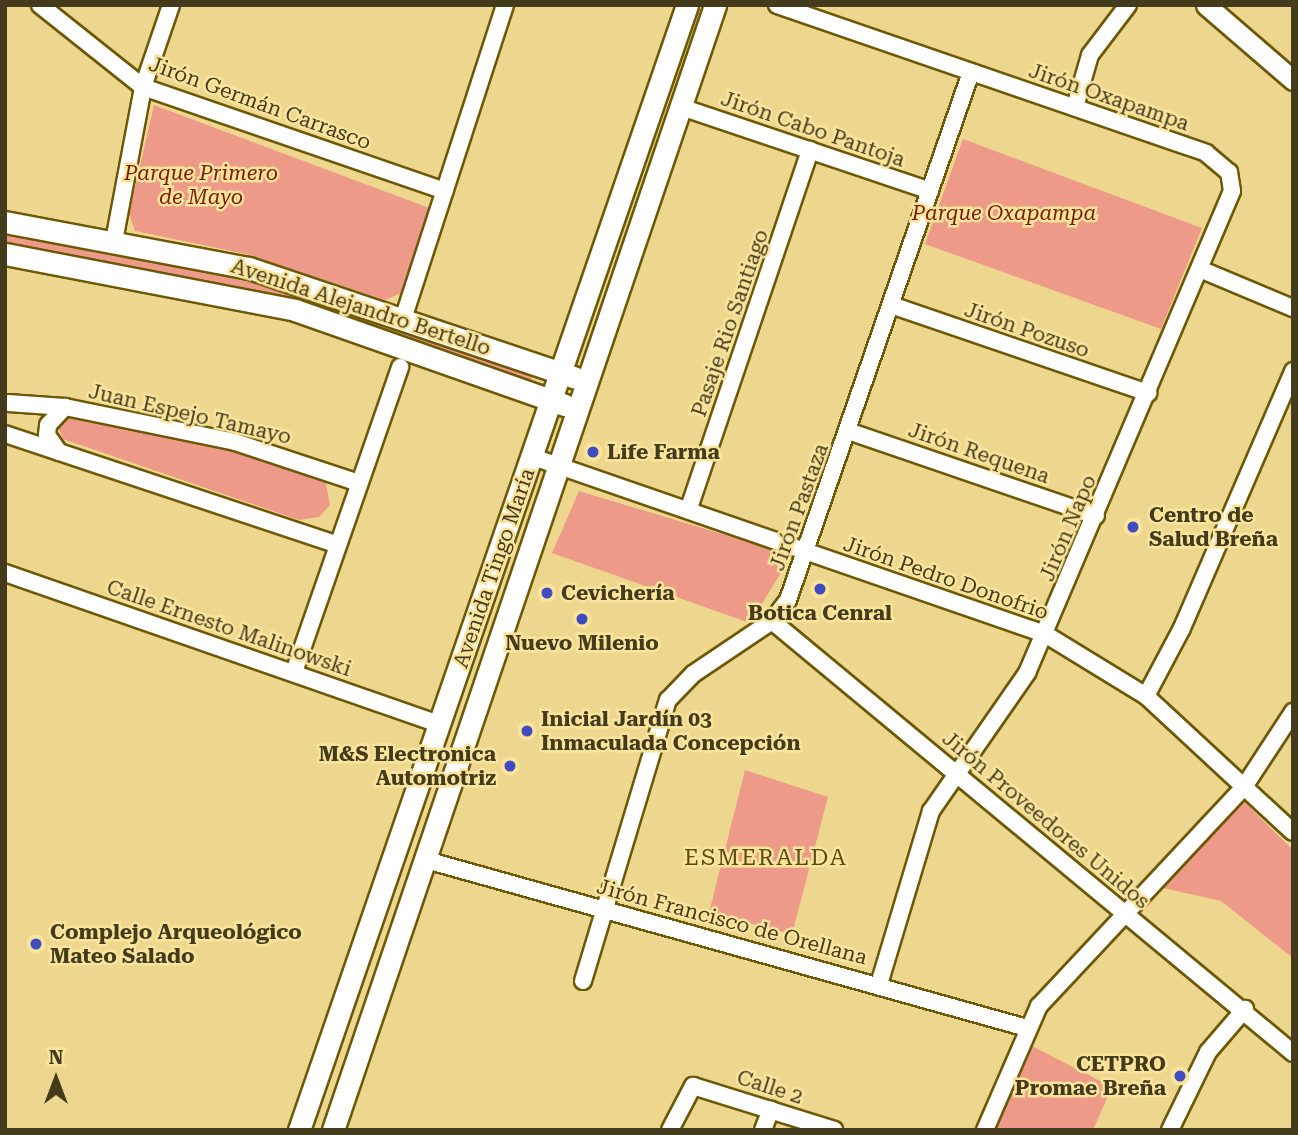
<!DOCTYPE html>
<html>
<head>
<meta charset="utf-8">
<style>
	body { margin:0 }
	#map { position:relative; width:1298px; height:1135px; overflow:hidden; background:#edd78f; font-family:"Roboto Serif",serif }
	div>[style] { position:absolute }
	.green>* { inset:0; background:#ed9a88 }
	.roads { filter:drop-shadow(2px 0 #6c5805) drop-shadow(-2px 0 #6c5805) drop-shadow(0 2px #6c5805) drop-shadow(0 -2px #6c5805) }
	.minor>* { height:16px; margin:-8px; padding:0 8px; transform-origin:8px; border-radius:8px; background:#fff }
	.tertiary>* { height:19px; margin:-9.5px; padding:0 9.5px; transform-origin:9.5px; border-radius:9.5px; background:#fff }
	.secondary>* { height:21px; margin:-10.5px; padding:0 10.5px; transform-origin:10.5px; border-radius:10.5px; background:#fff }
	.dots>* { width:19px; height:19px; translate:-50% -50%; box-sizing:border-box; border:4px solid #fae49c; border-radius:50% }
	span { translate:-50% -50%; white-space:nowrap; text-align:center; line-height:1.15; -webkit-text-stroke:5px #fae49c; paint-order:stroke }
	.street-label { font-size:21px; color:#443b1d }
	.park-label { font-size:21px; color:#7b1c08; font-style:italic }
	.poi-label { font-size:21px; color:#443b1d; font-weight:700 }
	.left { translate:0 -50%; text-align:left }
	.right { translate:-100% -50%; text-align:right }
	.neighbourhood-label { font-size:23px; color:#594a12; letter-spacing:2px }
	.frame { position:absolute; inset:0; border:7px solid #443b1d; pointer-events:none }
	.north { position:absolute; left:21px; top:1044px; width:70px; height:70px; -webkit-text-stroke:5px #fae49c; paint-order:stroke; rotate:0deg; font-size:19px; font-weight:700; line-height:28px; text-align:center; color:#443b1d }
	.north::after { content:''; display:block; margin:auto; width:24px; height:32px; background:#443b1d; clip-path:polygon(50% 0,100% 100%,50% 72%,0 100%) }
</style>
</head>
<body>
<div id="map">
	<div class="green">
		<div style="clip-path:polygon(154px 105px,432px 209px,404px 292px,385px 300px,246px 254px,135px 231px,129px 214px)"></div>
		<div style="clip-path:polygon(963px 139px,1202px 228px,1161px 329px,925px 244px)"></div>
		<div style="clip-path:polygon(5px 226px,185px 258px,535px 369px,531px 380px,282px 296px,5px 246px)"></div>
		<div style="clip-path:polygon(66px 416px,204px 440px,325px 478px,330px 505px,319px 517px,299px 520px,63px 439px,57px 425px)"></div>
		<div style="clip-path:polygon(579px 491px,792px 555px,750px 623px,552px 553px)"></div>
		<div style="clip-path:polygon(745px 770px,828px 797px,792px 934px,709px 913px)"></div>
		<div style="clip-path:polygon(1239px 797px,1293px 850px,1293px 958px,1221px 901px,1159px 887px)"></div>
		<div style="clip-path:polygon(1026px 1043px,1112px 1087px,1093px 1130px,993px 1130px)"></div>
	</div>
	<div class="roads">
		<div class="minor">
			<div style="left:40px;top:5px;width:132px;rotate:38.5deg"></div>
			<div style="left:143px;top:87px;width:319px;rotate:19deg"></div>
			<div style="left:777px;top:5px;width:454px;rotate:19deg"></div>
			<div style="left:1206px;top:153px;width:30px;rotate:40deg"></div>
			<div style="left:1229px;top:172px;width:19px;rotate:81deg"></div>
			<div style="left:1232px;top:191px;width:524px;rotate:113.04deg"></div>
			<div style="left:1027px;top:673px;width:168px;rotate:124.8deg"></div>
			<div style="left:931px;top:811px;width:181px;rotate:106.7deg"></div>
			<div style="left:681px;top:107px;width:263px;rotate:18.6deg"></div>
			<div style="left:1075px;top:107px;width:54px;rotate:-73.9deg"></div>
			<div style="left:1090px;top:55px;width:63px;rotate:-52.8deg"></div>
			<div style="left:114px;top:241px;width:157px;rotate:-79.3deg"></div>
			<div style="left:143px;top:87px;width:87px;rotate:-71.1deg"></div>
			<div style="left:1202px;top:270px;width:99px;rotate:22.7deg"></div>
			<div style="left:891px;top:305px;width:272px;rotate:18.9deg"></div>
			<div style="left:403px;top:319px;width:330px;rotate:-72deg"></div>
			<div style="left:8px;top:403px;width:57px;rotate:4deg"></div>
			<div style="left:65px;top:407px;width:174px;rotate:11.6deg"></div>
			<div style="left:235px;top:442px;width:131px;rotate:18.3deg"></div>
			<div style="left:848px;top:431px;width:262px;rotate:18.9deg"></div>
			<div style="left:5px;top:434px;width:351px;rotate:18.4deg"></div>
			<div style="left:59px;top:452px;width:21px;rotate:-125deg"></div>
			<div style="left:47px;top:435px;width:10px;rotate:-84deg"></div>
			<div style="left:48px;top:425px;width:25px;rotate:-47deg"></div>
			<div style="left:533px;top:457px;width:542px;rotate:19.07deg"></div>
			<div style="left:1045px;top:634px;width:119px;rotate:31.5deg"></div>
			<div style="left:1146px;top:696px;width:200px;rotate:42.8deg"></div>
			<div style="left:689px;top:508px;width:378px;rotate:-71.3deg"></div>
			<div style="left:5px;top:573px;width:460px;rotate:19.2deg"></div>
			<div style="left:772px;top:621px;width:677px;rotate:39.66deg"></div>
			<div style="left:294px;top:672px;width:323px;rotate:-70.8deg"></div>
			<div style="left:1146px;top:696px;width:77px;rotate:-62.1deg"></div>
			<div style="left:1182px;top:628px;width:280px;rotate:-66.6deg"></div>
			<div style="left:426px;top:860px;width:624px;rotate:15.62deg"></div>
			<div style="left:583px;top:981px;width:294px;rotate:-73.2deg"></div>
			<div style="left:668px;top:700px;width:36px;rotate:-46deg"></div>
			<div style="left:693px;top:674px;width:95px;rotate:-33.9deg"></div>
			<div style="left:772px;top:621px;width:26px;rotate:-53deg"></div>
			<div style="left:788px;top:600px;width:559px;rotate:-70.88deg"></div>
			<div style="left:670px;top:1130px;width:50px;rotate:-62.4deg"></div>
			<div style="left:693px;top:1086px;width:148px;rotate:17.3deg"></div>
			<div style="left:763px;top:1130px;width:22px;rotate:-69deg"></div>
			<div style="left:985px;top:1130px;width:135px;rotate:-66.5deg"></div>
			<div style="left:1039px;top:1006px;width:300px;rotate:-46.9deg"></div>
			<div style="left:1244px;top:787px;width:90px;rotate:-56.8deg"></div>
			<div style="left:1170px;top:1130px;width:87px;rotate:-64deg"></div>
			<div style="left:1208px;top:1052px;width:57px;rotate:-49.3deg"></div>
		</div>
		<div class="tertiary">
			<div style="left:1206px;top:5px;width:115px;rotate:40.8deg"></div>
		</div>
		<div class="secondary">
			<div style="left:5px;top:222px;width:248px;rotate:10.7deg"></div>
			<div style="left:249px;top:268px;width:344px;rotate:18.6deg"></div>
			<div style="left:5px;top:254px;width:295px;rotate:10.9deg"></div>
			<div style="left:295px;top:310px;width:286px;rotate:19.4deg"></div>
			<div style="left:299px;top:1130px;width:1190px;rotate:-70.97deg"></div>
			<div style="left:333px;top:1130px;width:1188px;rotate:-71.24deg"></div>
		</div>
	</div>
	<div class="dots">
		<div style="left:593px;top:452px;background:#3f4bbe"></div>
		<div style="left:1133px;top:527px;background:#3f4bbe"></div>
		<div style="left:820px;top:589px;background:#3f4bbe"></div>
		<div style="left:547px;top:593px;background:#3f4bbe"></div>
		<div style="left:582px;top:619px;background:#3f4bbe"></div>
		<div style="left:527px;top:731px;background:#3f4bbe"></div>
		<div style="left:510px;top:766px;background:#3f4bbe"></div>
		<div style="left:36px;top:944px;background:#3f4bbe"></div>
		<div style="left:1180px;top:1076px;background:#3f4bbe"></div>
	</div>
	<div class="street-label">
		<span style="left:1109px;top:97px;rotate:19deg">Jirón Oxapampa</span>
		<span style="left:260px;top:103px;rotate:20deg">Jirón Germán Carrasco</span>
		<span style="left:813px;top:129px;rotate:19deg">Jirón Cabo Pantoja</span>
		<span style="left:361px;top:307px;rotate:18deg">Avenida Alejandro Bertello</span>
		<span style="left:730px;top:323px;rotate:-71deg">Pasaje Rio Santiago</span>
		<span style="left:1027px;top:330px;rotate:19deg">Jirón Pozuso</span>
		<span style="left:190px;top:414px;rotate:13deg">Juan Espejo Tamayo</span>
		<span style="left:979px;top:453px;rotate:19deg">Jirón Requena</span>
		<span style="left:799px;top:507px;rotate:-70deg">Jirón Pastaza</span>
		<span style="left:1068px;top:528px;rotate:-67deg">Jirón Napo</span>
		<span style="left:494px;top:568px;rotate:-71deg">Avenida Tingo María</span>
		<span style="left:946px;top:578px;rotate:19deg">Jirón Pedro Donofrio</span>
		<span style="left:229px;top:628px;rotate:19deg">Calle Ernesto Malinowski</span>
		<span style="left:1046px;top:820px;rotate:40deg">Jirón Proveedores Unidos</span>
		<span style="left:732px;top:922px;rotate:15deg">Jirón Francisco de Orellana</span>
		<span style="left:770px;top:1087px;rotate:18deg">Calle 2</span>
	</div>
	<div class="park-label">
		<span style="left:201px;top:185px">Parque Primero<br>de Mayo</span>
		<span style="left:1004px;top:213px">Parque Oxapampa</span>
	</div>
	<div class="poi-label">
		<span class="left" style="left:607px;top:452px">Life Farma</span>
		<span class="left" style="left:1149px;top:527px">Centro de<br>Salud Breña</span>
		<span class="left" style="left:561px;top:593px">Cevichería</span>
		<span style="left:820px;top:613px">Botica Cenral</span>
		<span style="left:582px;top:643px">Nuevo Milenio</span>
		<span class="left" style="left:541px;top:731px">Inicial Jardín 03<br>Inmaculada Concepción</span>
		<span class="right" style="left:496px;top:766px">M&amp;S Electronica<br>Automotriz</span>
		<span class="left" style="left:50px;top:944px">Complejo Arqueológico<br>Mateo Salado</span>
		<span class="right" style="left:1166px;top:1076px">CETPRO<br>Promae Breña</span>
	</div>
	<div class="neighbourhood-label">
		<span style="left:766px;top:858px">ESMERALDA</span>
	</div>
	<div class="frame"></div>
	<div class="north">N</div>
</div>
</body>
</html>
